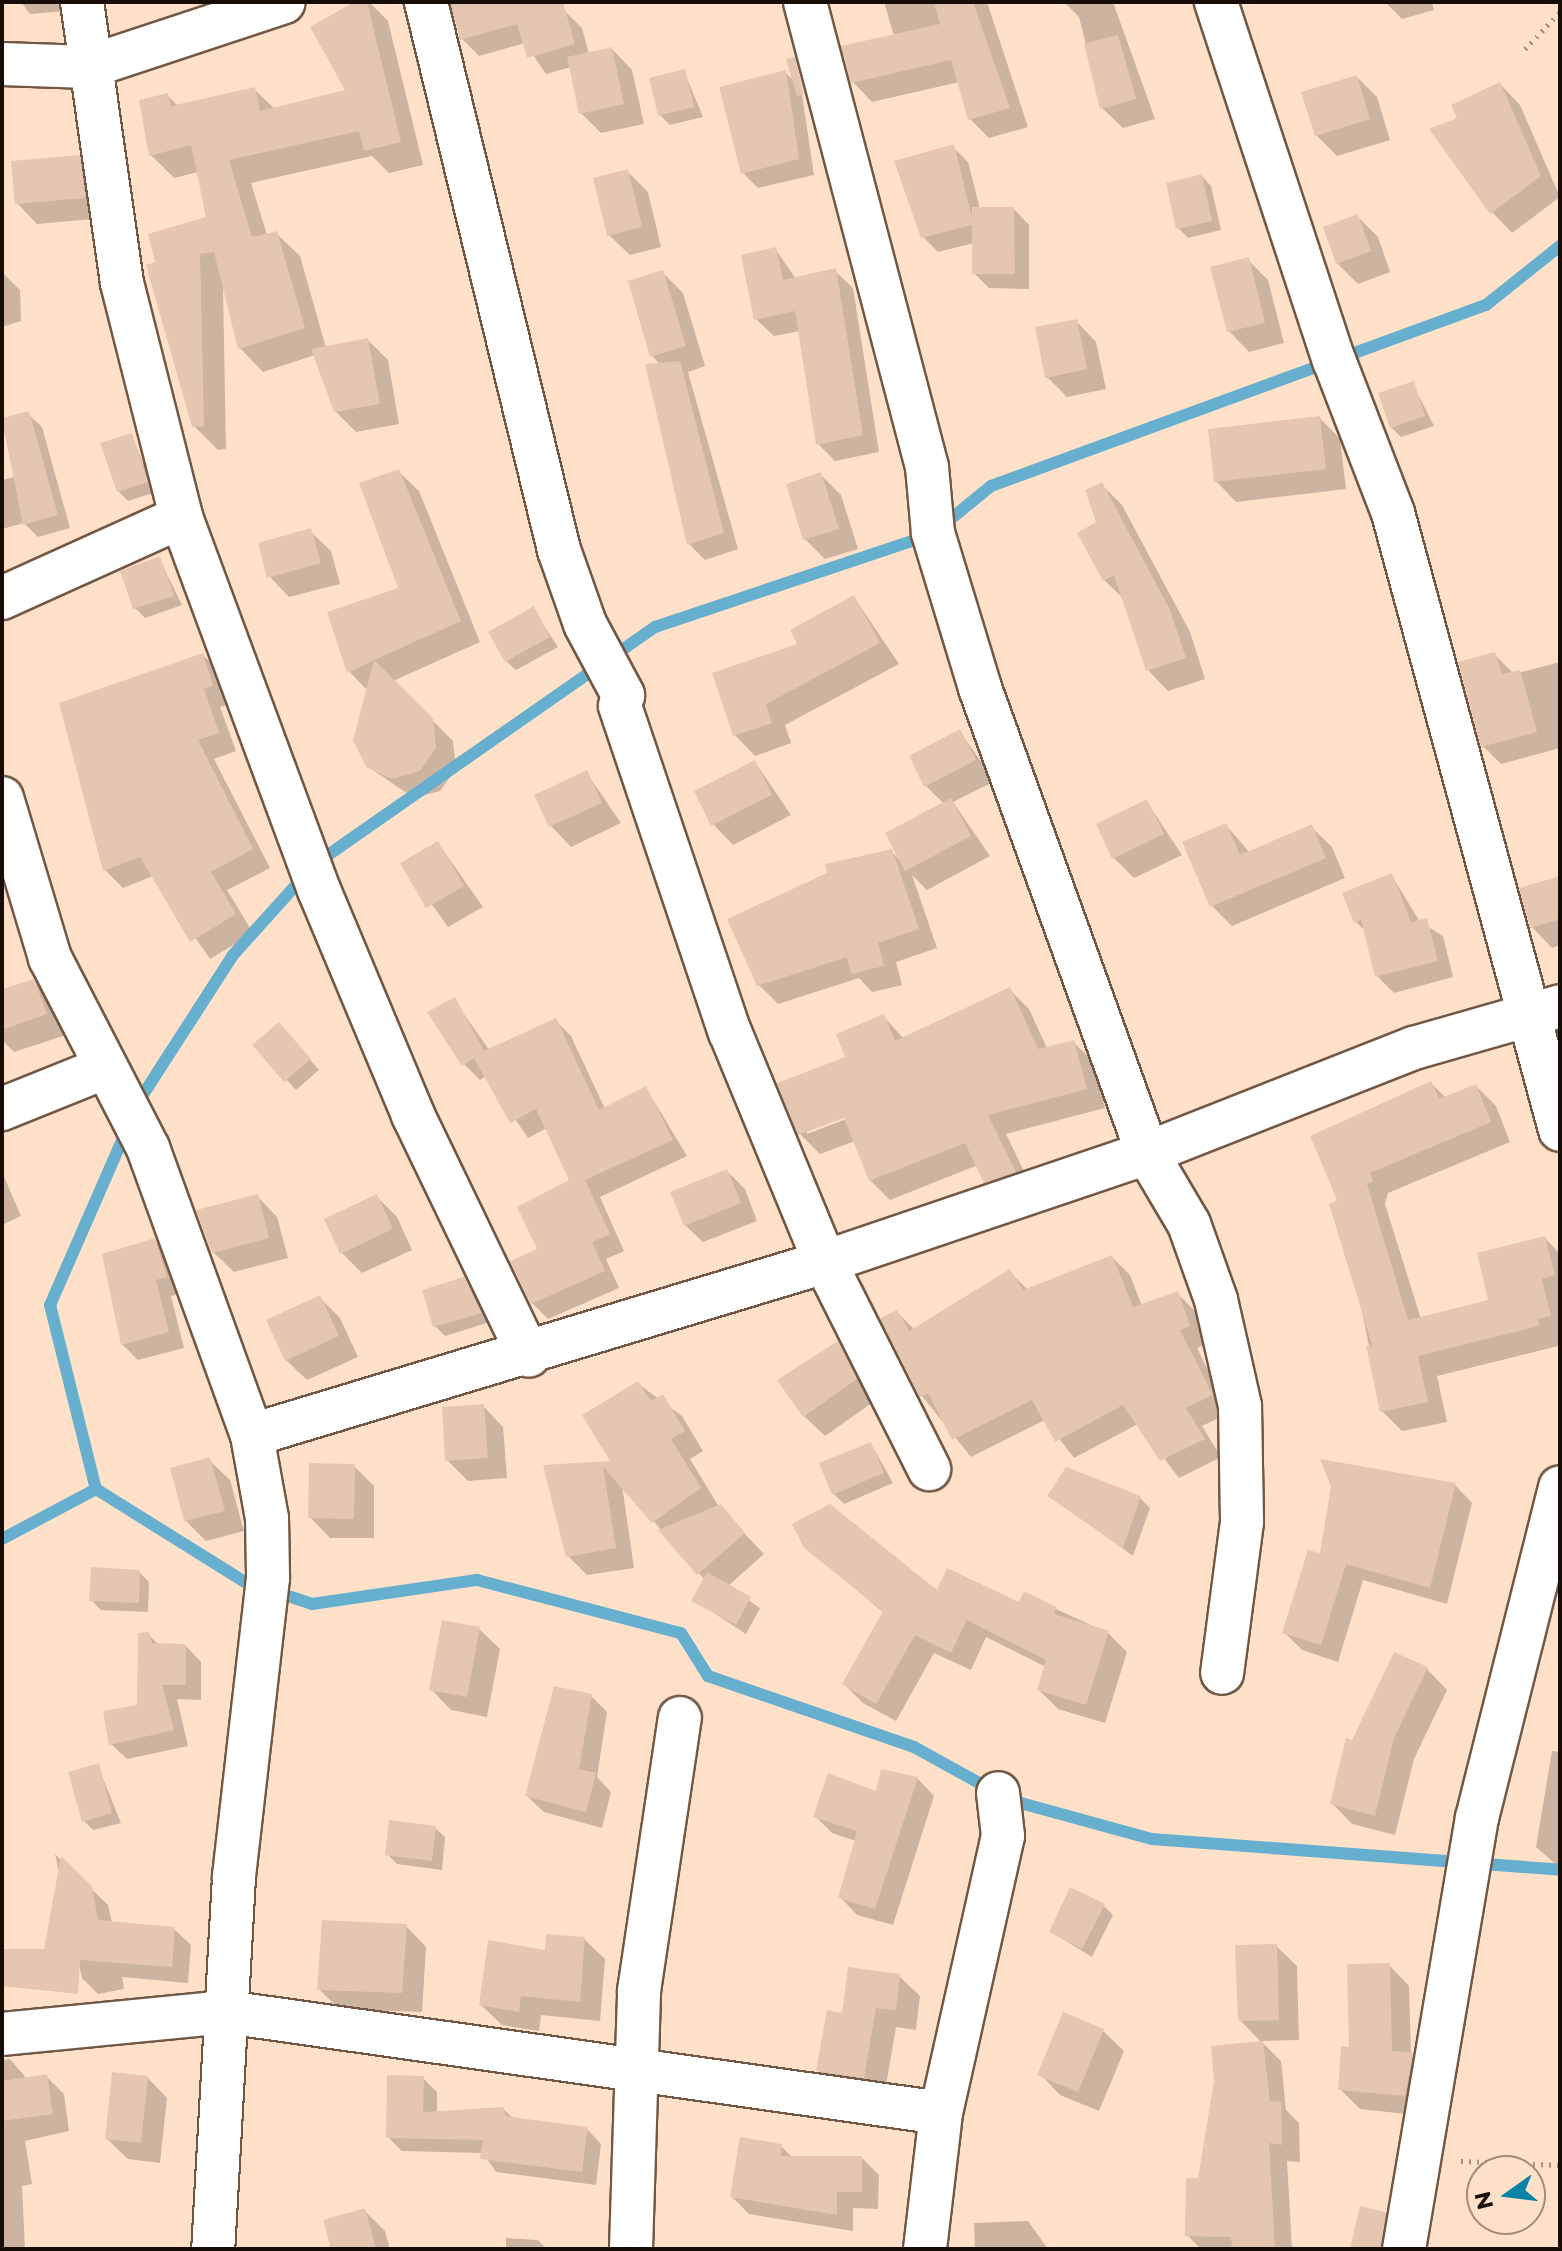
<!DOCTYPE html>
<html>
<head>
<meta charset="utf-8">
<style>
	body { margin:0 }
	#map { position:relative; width:1562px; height:2251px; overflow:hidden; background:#ffe1c9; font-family:Montserrat,sans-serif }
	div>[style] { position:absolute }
	.shadow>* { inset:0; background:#0003 }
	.stream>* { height:12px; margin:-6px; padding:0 6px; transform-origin:6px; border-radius:6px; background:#66afce }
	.building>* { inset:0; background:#e5c7b1 }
	.path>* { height:5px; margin-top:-2.5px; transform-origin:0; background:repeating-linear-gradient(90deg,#a89180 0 2px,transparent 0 8px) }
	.roads { filter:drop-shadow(2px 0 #725844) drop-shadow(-2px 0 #725844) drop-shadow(0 2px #725844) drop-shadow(0 -2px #725844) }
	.street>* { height:42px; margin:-21px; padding:0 21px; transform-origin:21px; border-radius:21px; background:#fff }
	span { translate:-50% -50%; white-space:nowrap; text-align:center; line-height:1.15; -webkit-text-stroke:8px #ffe1c9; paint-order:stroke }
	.frame { position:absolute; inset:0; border:4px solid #170d06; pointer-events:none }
	.north { position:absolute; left:1466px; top:2155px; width:80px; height:80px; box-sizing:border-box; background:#ffe1c9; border:2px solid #a28c7b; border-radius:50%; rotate:256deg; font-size:22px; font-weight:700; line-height:32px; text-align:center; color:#170d06 }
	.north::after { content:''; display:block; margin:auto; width:28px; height:36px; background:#0784a8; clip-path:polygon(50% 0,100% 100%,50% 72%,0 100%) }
</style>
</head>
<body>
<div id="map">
	<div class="shadow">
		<div style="clip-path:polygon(21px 2px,66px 2px,66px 11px,30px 14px)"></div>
		<div style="clip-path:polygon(358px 2px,369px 2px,388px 21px,423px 165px,389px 173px,372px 156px,251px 183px,267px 235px,276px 233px,300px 256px,326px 348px,368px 340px,388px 360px,399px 424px,356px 432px,335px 411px,315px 355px,263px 372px,240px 348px,223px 287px,226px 449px,218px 450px,194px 426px,158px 263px,208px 218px,198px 172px,174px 178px,151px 155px,167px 95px,178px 106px,254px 89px,275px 109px,348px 91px)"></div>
		<div style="clip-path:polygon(449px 2px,564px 10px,582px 28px,589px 54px,612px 49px,632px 70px,644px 124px,601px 133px,581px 113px,571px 67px,546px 74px,525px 43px,479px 56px,462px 39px)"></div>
		<div style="clip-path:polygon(884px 2px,987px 2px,1028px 127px,989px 138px,970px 119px,959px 82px,872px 102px,853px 82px,894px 36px)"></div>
		<div style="clip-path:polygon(1064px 2px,1113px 2px,1155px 119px,1123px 128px,1102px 108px,1079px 17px)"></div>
		<div style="clip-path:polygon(1385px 2px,1432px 2px,1434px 10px,1402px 19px)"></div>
		<div style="clip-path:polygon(684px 71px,703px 117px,670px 125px,660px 115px)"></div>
		<div style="clip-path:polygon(785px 72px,801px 88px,814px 175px,758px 188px,743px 173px)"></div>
		<div style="clip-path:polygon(1357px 77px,1377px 97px,1390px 140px,1337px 156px,1316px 135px)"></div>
		<div style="clip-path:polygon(1500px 84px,1520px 105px,1560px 197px,1512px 233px,1492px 212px,1459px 119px)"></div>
		<div style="clip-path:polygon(953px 147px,968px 162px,980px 209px,1014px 209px,1029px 225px,1029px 289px,989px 288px,974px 273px,974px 243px,938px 252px,923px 237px)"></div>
		<div style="clip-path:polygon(79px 157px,99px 177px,104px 218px,37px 224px,17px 203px)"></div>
		<div style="clip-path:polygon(627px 171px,648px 192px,661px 247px,630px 255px,609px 235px)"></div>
		<div style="clip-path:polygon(1202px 176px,1211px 186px,1221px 230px,1188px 238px,1178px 228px)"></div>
		<div style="clip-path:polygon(1358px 217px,1378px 237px,1390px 272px,1358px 284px,1337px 263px)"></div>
		<div style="clip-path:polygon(776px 250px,796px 279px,835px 271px,853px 288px,879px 452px,835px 461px,818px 444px,800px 331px,774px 336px,756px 319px)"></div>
		<div style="clip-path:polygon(1248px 260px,1268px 280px,1284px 343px,1249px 352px,1229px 331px)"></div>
		<div style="clip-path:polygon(2px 272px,20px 290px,21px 321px,2px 327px)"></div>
		<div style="clip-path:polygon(662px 272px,683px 293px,705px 366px,688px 372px,738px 549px,705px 560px,689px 544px,661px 365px,652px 356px)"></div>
		<div style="clip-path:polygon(1076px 321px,1096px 342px,1106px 389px,1067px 397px,1047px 377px)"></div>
		<div style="clip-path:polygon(1413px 384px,1434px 426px,1401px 437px,1391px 427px)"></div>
		<div style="clip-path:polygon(28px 414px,42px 427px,70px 528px,38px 537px,24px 523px,2px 529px,2px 480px,14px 477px,2px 420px)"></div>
		<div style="clip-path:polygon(1320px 418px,1340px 439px,1346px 489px,1236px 502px,1216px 481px)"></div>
		<div style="clip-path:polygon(131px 435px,156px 492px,128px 501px,118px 491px)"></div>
		<div style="clip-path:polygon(398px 471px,419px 491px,480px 642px,393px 681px,453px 741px,456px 769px,440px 791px,414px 798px,367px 766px,368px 691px,349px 671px,401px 589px)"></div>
		<div style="clip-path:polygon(821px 475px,841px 495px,858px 549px,825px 559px,805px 539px)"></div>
		<div style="clip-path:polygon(1102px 485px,1122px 505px,1190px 632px,1205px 679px,1168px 691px,1148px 670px,1124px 599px,1104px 580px)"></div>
		<div style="clip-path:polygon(310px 531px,331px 551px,340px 584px,289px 597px,269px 576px)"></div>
		<div style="clip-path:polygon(159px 558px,182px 605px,145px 618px,135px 608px)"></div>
		<div style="clip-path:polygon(854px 597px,899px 664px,785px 725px,791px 743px,755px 756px,735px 735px,800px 645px)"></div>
		<div style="clip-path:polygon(533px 609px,558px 647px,516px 670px,506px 661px)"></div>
		<div style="clip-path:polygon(203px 655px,221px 673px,230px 704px,220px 707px,236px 751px,214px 759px,270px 868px,227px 890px,253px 933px,210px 959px,153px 876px,123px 888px,105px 870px)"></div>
		<div style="clip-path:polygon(1495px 655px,1514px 674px,1560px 662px,1560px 748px,1501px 764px,1483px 746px)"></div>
		<div style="clip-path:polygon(960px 732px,995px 781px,953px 802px,990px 856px,927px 890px,912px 875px,937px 948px,896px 962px,902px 985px,872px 992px,859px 978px,778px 1004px,759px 985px,891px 851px,901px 861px,944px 804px,926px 786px)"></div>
		<div style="clip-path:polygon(755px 762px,791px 815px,733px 845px,713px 824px)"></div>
		<div style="clip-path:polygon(586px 772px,621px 823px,571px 847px,551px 826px)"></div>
		<div style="clip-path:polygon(1147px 802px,1182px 855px,1134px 878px,1114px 858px)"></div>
		<div style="clip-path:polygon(1226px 825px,1250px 853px,1311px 827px,1332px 847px,1345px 878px,1232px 926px,1211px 905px)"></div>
		<div style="clip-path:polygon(438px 843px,483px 907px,448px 927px,403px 864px)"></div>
		<div style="clip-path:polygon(1392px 876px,1420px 922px,1443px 936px,1453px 977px,1394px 993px,1377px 976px,1366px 932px,1356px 922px)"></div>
		<div style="clip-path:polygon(1560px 878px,1560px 945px,1552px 948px,1532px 927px)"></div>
		<div style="clip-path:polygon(33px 981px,54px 1002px,66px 1035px,14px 1052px,2px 1040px,2px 991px)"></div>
		<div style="clip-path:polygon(evenodd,1010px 990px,1029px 1009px,1047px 1048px,1073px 1042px,1093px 1061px,1105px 1108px,1006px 1134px,1034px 1192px,1005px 1202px,978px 1165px,890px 1200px,870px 1180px,855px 1141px,820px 1154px,800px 1134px,884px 1017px,904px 1039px,1010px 990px,853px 1113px,854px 1116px,807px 1134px,807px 1130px,853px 1113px)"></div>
		<div style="clip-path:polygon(454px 1000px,490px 1051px,555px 1020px,571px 1036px,605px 1109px,646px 1088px,687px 1156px,600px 1197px,624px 1251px,606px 1259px,619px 1288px,548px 1319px,532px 1303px,540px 1250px,572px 1181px,547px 1128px,528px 1138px,486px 1076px,480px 1080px,464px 1064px)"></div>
		<div style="clip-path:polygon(288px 1035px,319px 1070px,296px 1090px,255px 1046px)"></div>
		<div style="clip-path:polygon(1431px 1083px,1446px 1098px,1476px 1086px,1496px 1106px,1510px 1142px,1388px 1193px,1385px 1204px,1421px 1319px,1490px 1302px,1545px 1238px,1560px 1254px,1560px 1338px,1558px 1346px,1437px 1376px,1447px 1422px,1402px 1431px,1382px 1411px,1340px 1201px)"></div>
		<div style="clip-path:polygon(727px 1171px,745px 1189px,757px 1221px,703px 1242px,685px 1225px)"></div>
		<div style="clip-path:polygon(2px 1172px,21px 1216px,2px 1225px)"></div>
		<div style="clip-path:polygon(257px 1196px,277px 1217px,288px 1258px,234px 1272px,213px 1252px)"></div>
		<div style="clip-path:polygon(377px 1197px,397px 1217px,412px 1250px,362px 1273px,342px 1253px)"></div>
		<div style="clip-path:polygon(155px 1241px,171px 1257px,182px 1293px,171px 1296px,184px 1348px,138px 1360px,122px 1344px)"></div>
		<div style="clip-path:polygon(1112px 1257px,1130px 1275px,1142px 1306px,1177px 1293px,1195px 1311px,1207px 1344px,1197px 1348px,1229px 1413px,1202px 1426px,1221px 1457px,1179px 1478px,1138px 1424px,1074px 1458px,1045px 1420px,971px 1457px,922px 1396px,883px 1319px,897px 1312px,915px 1330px,1010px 1272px,1028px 1290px)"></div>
		<div style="clip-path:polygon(464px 1279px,490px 1322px,445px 1336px,435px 1326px)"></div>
		<div style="clip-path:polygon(319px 1297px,340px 1318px,358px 1357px,307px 1380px,286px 1360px)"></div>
		<div style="clip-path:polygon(837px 1343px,876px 1400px,825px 1436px,804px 1416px)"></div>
		<div style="clip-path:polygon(637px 1383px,682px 1416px,703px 1451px,690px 1459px,719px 1507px,764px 1554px,728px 1586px,760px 1608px,746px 1634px,694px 1600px,705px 1580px,622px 1485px,634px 1568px,587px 1575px,568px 1556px,546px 1466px,613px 1463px)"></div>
		<div style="clip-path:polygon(483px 1406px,503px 1427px,507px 1478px,468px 1481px,447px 1460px)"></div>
		<div style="clip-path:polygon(871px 1444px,893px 1483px,844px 1504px,834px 1494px)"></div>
		<div style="clip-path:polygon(209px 1460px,230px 1480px,244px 1531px,206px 1541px,185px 1520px)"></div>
		<div style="clip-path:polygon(354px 1466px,374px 1486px,374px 1538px,330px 1538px,310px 1517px)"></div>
		<div style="clip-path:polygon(1455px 1485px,1472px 1503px,1447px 1604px,1363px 1580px,1338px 1662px,1302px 1650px,1285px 1633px,1322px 1555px)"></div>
		<div style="clip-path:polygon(1050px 1496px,1140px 1498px,1150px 1508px,1133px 1556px)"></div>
		<div style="clip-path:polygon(806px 1547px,938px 1593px,1056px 1609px,1108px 1633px,1127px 1652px,1105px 1723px,1058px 1709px,1039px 1690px,1046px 1667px,986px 1637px,971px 1670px,934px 1653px,896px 1721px,863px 1703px,844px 1684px,884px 1613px)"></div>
		<div style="clip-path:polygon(139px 1572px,149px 1582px,148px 1612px,101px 1610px,91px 1600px)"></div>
		<div style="clip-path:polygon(479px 1629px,500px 1649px,487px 1717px,451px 1710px,431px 1689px)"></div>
		<div style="clip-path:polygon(148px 1634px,160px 1646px,186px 1646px,201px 1662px,201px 1700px,177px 1699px,188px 1746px,127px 1759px,111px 1744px,139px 1707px)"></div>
		<div style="clip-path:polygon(1427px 1669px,1447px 1690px,1414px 1759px,1395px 1835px,1352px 1824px,1332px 1803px,1353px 1742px)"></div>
		<div style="clip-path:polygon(591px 1696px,607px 1712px,597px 1777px,611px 1792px,602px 1828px,544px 1812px,527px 1796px)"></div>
		<div style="clip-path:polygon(1552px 1751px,1560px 1752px,1560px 1868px,1536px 1847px)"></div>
		<div style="clip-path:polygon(98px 1766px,121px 1823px,93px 1830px,83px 1820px)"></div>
		<div style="clip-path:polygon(917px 1778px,934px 1796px,893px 1925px,857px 1915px,840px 1897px,856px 1841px,832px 1833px,815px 1816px)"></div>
		<div style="clip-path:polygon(435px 1828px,445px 1837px,442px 1870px,397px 1864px,387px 1854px)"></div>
		<div style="clip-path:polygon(55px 1854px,108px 1905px,112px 1923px,174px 1929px,191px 1945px,188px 1983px,122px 1977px,124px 1989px,98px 1994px,82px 1978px)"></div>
		<div style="clip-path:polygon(1103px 1905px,1113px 1915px,1092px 1957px,1051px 1932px)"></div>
		<div style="clip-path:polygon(406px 1926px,426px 1947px,422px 2012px,339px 2009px,319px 1989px)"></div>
		<div style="clip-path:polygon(584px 1939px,605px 1959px,600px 2021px,541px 2015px,539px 2031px,502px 2025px,481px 2005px,546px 1952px)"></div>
		<div style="clip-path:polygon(1276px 1946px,1297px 1966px,1299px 2040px,1261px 2041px,1281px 2061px,1286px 2110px,1299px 2123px,1300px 2162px,1287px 2161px,1292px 2249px,1201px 2249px,1187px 2235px,1200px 2180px,1262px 2043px,1240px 2020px)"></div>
		<div style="clip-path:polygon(1389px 1965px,1409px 1986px,1411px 2054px,1432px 2076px,1425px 2116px,1360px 2109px,1340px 2089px)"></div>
		<div style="clip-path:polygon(899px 1976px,920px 1996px,916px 2030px,896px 2027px,884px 2097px,839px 2091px,818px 2070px,844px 2015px)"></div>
		<div style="clip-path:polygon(1064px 2014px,1103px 2031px,1124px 2051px,1099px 2111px,1060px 2095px,1040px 2074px)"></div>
		<div style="clip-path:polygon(10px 2059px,27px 2079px,46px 2076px,64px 2094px,69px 2131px,25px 2141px,32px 2184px,22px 2186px,25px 2249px,2px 2249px,2px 2060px)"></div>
		<div style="clip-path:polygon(147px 2077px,167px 2098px,160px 2163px,128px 2159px,107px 2139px)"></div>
		<div style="clip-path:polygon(423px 2078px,437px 2092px,437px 2113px,503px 2109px,514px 2119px,587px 2129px,601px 2144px,596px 2185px,496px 2172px,483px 2153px,402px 2151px,388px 2137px)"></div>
		<div style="clip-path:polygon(781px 2146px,793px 2158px,862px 2158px,879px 2175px,878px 2209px,853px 2208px,853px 2231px,749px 2214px,732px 2197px)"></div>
		<div style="clip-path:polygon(364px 2210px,385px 2231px,390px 2249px,333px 2249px)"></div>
		<div style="clip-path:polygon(1385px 2214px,1406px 2235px,1405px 2249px,1352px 2249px)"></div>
		<div style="clip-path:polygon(1028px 2221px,1048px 2249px,975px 2249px,974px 2223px)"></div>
		<div style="clip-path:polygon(506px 2238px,538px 2240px,547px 2249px,506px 2249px)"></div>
	</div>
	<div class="stream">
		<div style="left:942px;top:526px;width:63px;rotate:-39.2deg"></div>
		<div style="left:991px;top:486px;width:527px;rotate:-20.09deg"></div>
		<div style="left:1486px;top:305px;width:95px;rotate:-38.6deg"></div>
		<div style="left:318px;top:862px;width:411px;rotate:-34.9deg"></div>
		<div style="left:655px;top:627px;width:287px;rotate:-18.5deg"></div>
		<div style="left:137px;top:1104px;width:177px;rotate:-57.2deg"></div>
		<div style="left:233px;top:955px;width:108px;rotate:-48deg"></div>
		<div style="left:127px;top:1129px;width:192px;rotate:113.6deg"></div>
		<div style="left:50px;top:1305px;width:190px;rotate:76deg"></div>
		<div style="left:96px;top:1489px;width:173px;rotate:32deg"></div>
		<div style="left:243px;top:1581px;width:73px;rotate:18.4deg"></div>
		<div style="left:312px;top:1604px;width:167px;rotate:-8.3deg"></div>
		<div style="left:477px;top:1580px;width:211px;rotate:14.6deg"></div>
		<div style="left:681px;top:1633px;width:51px;rotate:57.9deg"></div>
		<div style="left:708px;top:1676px;width:218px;rotate:19deg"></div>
		<div style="left:914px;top:1747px;width:110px;rotate:28.9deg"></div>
		<div style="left:1010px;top:1800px;width:147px;rotate:15.4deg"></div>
		<div style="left:1152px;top:1839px;width:409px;rotate:4.3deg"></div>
		<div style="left:2px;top:1539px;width:106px;rotate:-28deg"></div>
	</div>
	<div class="building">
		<div style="clip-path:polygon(354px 2px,367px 2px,401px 142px,364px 151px,359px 131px,229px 160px,252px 237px,277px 231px,305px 328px,238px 349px,214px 252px,200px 254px,204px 426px,192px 427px,146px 265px,155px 262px,148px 234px,206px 217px,191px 145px,149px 156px,139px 100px,168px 93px,171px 106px,255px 87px,260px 111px,345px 90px,310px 27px)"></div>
		<div style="clip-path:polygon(451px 2px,563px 2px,575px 44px,527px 58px,517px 24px,460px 40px)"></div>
		<div style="clip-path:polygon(934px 2px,973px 2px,1010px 108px,968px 120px,951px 60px,851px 83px,841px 46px,940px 24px)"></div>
		<div style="clip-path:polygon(1118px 35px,1136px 99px,1100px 109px,1084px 44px)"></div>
		<div style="clip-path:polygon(612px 47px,624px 104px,579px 114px,567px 57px)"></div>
		<div style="clip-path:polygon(795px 57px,804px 94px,797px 96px,786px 59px)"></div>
		<div style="clip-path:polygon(685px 69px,694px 107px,658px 116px,649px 78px)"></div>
		<div style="clip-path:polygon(786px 70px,799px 159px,741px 174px,719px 87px)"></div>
		<div style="clip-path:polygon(1357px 75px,1370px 119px,1315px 136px,1301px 92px)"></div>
		<div style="clip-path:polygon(1500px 82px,1541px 176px,1490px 214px,1429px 129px,1457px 118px,1451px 105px)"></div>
		<div style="clip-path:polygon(954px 144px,972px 218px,972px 207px,1014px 207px,1015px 274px,972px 274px,972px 225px,921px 238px,894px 161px)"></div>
		<div style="clip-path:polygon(80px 155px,85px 198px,15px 204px,11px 161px)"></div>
		<div style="clip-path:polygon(628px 169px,642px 227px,607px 236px,593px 178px)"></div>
		<div style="clip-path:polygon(1202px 174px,1212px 221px,1176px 229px,1166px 183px)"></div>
		<div style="clip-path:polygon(1358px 214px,1371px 251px,1336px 264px,1323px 227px)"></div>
		<div style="clip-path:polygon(776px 247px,783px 280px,836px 268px,863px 435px,816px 445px,795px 311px,754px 320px,741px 255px)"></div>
		<div style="clip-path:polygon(1249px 257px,1265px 323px,1227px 332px,1210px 267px)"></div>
		<div style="clip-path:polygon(663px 270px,686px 346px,650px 357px,628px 281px)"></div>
		<div style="clip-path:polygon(1077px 319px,1087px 369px,1045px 378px,1035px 327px)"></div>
		<div style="clip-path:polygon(368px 338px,380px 404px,334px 412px,311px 349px)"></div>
		<div style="clip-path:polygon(680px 361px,724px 533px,687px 545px,645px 364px)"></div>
		<div style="clip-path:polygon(1414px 381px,1425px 416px,1390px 428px,1378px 393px)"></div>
		<div style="clip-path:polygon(29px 411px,58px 515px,23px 525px,2px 418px)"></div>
		<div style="clip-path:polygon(1320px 416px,1326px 469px,1214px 482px,1208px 429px)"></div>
		<div style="clip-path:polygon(132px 433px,148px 482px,117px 492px,100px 443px)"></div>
		<div style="clip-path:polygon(399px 469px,461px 621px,374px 660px,433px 718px,436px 748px,420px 771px,392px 779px,366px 767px,353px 740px,374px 660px,347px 673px,327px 612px,398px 588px,359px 483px)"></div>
		<div style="clip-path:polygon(821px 472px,839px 529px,803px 540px,786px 484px)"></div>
		<div style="clip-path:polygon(1102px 482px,1170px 610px,1186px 658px,1146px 671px,1114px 575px,1103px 581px,1077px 533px,1096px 522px,1085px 490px)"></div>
		<div style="clip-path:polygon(311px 528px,321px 563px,267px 578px,258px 543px)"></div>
		<div style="clip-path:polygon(160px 556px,174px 596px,133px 609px,120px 571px)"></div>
		<div style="clip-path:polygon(854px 595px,880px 643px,766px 704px,772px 723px,733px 736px,712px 673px,797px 644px,790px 630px)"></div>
		<div style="clip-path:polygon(534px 606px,550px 637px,505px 662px,488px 632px)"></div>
		<div style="clip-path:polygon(1495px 652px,1502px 674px,1520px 670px,1537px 732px,1481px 747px,1458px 662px)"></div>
		<div style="clip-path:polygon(203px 653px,213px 686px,204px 689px,219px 733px,198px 740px,253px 849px,211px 872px,236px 914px,190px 942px,140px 857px,103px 871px,59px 703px)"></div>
		<div style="clip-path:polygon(960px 729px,976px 760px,924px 787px,909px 756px)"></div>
		<div style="clip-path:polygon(755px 760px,772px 795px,711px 826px,694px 791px)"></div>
		<div style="clip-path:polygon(587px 770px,602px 803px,549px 827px,534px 795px)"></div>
		<div style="clip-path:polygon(951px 798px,971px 836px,905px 871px,885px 833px)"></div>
		<div style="clip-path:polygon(1147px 799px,1164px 834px,1112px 859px,1096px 824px)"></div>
		<div style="clip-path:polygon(1226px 823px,1240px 855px,1312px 824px,1326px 858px,1210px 907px,1182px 842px)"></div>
		<div style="clip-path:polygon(438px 841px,464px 886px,426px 908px,400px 863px)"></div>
		<div style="clip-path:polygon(892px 849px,919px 929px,878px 943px,884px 966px,851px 974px,847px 957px,757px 986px,727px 919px,827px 873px,825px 864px)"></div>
		<div style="clip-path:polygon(1392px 873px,1411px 922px,1427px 918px,1438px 961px,1375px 977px,1361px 920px,1354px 923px,1342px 893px)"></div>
		<div style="clip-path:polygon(1560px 876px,1560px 919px,1530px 928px,1519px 888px)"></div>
		<div style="clip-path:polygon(34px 979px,47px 1014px,2px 1030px,2px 989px)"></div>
		<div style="clip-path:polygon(1010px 987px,1038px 1049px,1074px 1040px,1087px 1089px,988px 1115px,1016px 1172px,984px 1183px,965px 1143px,869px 1181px,844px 1118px,798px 1135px,777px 1083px,845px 1057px,836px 1034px,884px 1014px,895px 1041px)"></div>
		<div style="clip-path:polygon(455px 997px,484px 1051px,556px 1018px,599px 1110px,646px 1086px,673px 1140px,585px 1180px,610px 1234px,592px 1242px,605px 1271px,531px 1304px,510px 1261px,537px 1249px,517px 1207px,569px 1180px,536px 1109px,510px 1123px,474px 1058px,462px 1066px,427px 1012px)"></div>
		<div style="clip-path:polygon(279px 1022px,311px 1059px,284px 1082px,252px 1045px)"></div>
		<div style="clip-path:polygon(1431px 1081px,1439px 1099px,1476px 1084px,1491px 1122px,1370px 1173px,1373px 1181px,1367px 1184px,1408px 1320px,1488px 1300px,1477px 1253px,1545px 1236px,1555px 1275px,1542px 1279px,1551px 1316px,1538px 1319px,1539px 1326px,1418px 1356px,1428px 1402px,1380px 1412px,1366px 1346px,1372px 1345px,1329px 1204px,1337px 1200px,1310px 1136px)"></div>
		<div style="clip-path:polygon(727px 1169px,741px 1203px,684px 1226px,670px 1192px)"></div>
		<div style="clip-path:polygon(258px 1194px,269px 1238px,212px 1253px,196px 1210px)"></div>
		<div style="clip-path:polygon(377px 1194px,393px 1229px,340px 1254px,324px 1219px)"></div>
		<div style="clip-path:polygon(155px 1238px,167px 1277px,156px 1280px,169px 1332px,121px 1345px,102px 1254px)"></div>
		<div style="clip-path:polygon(1112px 1255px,1133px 1307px,1178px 1291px,1190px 1326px,1180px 1330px,1213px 1395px,1186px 1408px,1205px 1439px,1160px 1461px,1123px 1405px,1055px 1442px,1032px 1400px,952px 1440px,928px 1393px,920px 1397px,880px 1318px,897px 1310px,909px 1331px,1010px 1269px,1023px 1290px)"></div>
		<div style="clip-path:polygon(464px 1277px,482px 1313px,433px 1327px,422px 1290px)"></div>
		<div style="clip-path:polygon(320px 1295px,339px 1336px,285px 1361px,266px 1320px)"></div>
		<div style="clip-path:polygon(838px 1341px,857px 1379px,803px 1417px,777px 1380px)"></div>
		<div style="clip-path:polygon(638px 1381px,651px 1401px,663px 1394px,685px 1431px,671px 1439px,701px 1488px,652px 1523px,603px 1467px,616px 1548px,566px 1557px,543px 1465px,610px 1461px,582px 1415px)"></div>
		<div style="clip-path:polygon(484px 1404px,488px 1458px,445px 1461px,442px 1407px)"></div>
		<div style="clip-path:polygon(871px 1442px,884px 1473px,832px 1495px,819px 1463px)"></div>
		<div style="clip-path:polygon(210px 1457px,225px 1511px,184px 1521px,170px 1468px)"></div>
		<div style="clip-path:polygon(1320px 1459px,1456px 1483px,1430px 1588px,1346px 1564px,1321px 1645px,1282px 1633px,1308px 1550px,1320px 1553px,1331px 1487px)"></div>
		<div style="clip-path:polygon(309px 1463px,355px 1464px,354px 1519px,308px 1518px)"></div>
		<div style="clip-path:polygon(1066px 1467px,1141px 1496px,1123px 1548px,1047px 1496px)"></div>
		<div style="clip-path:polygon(721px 1504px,745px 1533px,697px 1575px,658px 1530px)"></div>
		<div style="clip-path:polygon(830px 1504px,937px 1590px,947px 1568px,1019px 1602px,1024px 1591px,1057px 1607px,1054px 1614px,1109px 1631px,1086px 1705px,1037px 1690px,1046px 1660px,967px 1620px,951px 1653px,915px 1635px,876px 1704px,842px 1684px,883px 1611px,804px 1548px,792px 1524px)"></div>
		<div style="clip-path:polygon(91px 1567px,140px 1570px,139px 1603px,89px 1601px)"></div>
		<div style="clip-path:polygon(707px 1572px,751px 1597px,736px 1625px,691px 1601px)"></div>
		<div style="clip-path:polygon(442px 1620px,480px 1627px,467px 1697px,429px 1690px)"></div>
		<div style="clip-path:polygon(149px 1632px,152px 1643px,186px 1644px,186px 1685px,162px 1685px,174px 1730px,109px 1745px,103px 1711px,137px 1705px,138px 1633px)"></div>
		<div style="clip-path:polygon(1394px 1652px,1428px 1667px,1394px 1738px,1375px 1816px,1330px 1804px,1346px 1738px,1352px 1740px)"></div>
		<div style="clip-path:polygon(554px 1686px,592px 1694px,579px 1769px,596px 1773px,586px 1812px,525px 1796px)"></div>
		<div style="clip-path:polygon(99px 1763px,112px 1813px,82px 1822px,68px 1772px)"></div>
		<div style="clip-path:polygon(881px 1769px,918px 1777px,875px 1909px,838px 1898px,857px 1831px,813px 1817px,828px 1773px,876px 1791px)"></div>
		<div style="clip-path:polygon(389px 1820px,436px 1826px,432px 1861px,385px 1855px)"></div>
		<div style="clip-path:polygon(61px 1856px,92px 1886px,98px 1920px,175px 1927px,172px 1967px,80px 1960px,78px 1994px,2px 1986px,2px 1949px,44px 1949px)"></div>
		<div style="clip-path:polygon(1070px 1887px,1105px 1904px,1082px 1949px,1049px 1932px)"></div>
		<div style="clip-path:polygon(322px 1920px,407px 1924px,402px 1993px,317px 1990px)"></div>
		<div style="clip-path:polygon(546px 1934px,585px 1937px,580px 2002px,521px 1996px,519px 2012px,479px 2005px,488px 1940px,545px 1950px)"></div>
		<div style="clip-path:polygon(1277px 1944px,1279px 2020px,1238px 2021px,1235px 1945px)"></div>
		<div style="clip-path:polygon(1390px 1963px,1392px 2051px,1413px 2053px,1405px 2096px,1338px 2090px,1341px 2046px,1349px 2047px,1347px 1964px)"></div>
		<div style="clip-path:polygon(848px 1967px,900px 1974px,896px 2010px,876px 2008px,864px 2078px,816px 2071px,827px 2010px,842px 2013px)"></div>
		<div style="clip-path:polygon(1063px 2012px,1104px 2029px,1078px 2092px,1037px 2075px)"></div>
		<div style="clip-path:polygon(1263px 2041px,1270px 2101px,1281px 2102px,1282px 2145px,1269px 2143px,1275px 2249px,1232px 2249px,1231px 2237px,1185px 2236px,1186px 2178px,1198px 2178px,1214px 2081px,1211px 2046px)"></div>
		<div style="clip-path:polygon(112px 2072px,148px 2076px,141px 2143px,105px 2139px)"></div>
		<div style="clip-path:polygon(47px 2074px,53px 2114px,2px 2121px,2px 2081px)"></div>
		<div style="clip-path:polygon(387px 2075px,424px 2076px,423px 2112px,504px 2107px,505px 2116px,588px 2127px,582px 2172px,480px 2159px,483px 2140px,386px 2138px)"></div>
		<div style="clip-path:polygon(740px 2137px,782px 2144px,781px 2156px,862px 2156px,862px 2192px,837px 2192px,837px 2215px,730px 2197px)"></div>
		<div style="clip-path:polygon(1360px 2206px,1386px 2212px,1381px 2249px,1350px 2249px)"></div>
		<div style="clip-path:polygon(365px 2208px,376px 2249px,331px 2249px,323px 2220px)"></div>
	</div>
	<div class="path">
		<div style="left:1525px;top:49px;width:51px;rotate:-46.6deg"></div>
		<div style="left:1461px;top:2161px;width:99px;rotate:2.3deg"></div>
	</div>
	<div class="roads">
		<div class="street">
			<div style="left:82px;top:2px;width:284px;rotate:81.9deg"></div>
			<div style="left:122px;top:283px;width:241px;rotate:75.8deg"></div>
			<div style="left:181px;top:517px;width:398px;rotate:69.7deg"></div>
			<div style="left:319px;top:890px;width:244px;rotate:67.3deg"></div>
			<div style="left:413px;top:1115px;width:267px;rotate:64.3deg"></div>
			<div style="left:426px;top:2px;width:564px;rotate:76.36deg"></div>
			<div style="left:559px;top:550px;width:78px;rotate:70.6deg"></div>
			<div style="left:585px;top:624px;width:81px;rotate:61.8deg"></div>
			<div style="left:623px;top:695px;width:11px;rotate:105deg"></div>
			<div style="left:620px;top:706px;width:344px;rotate:71.4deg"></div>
			<div style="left:730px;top:1032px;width:249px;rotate:67.6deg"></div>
			<div style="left:825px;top:1262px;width:232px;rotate:63.3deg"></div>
			<div style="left:805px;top:2px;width:481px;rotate:75.3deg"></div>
			<div style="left:927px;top:467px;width:66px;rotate:84.8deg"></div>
			<div style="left:933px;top:533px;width:162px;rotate:73.1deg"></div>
			<div style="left:980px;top:688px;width:494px;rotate:70.2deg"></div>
			<div style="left:1147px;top:1153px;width:82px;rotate:59.4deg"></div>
			<div style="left:1189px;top:1224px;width:81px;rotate:70.4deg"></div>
			<div style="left:1216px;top:1300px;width:109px;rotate:77.2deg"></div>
			<div style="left:1240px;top:1406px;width:116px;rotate:89deg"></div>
			<div style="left:1242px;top:1522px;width:152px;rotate:97.5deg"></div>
			<div style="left:1216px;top:2px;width:377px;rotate:71.8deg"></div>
			<div style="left:1334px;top:360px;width:164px;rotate:68.9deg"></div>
			<div style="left:1393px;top:513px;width:639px;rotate:74.85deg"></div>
			<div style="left:2px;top:64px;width:86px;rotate:2deg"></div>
			<div style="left:88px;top:67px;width:206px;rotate:-18.3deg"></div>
			<div style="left:2px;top:598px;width:196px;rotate:-24.3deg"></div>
			<div style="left:2px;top:798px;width:167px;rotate:73.3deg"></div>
			<div style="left:50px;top:958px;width:214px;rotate:62.7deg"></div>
			<div style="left:148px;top:1148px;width:305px;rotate:70.1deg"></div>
			<div style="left:252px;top:1435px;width:84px;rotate:79.8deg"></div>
			<div style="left:267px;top:1518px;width:60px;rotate:89deg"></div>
			<div style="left:268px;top:1578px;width:301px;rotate:96.5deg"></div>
			<div style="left:234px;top:1877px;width:373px;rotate:93.2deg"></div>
			<div style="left:2px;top:1109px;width:110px;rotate:-21.9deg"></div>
			<div style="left:252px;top:1435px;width:599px;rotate:-16.8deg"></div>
			<div style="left:825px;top:1262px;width:340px;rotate:-18.7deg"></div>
			<div style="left:1147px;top:1153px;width:287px;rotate:-21.5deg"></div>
			<div style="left:1414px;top:1048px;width:152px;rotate:-16deg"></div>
			<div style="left:2px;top:2034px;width:225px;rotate:-5.6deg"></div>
			<div style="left:226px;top:2012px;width:722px;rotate:8.04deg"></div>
			<div style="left:631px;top:2249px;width:258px;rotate:-88.2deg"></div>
			<div style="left:639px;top:1991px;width:276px;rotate:-81.5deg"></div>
			<div style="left:925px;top:2249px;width:137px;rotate:-83.3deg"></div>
			<div style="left:941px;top:2113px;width:284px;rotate:-77.4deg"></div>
			<div style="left:1003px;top:1836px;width:43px;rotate:-96.6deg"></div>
			<div style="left:1404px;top:2249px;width:437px;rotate:-80.4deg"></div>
			<div style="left:1477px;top:1818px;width:341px;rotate:-75.9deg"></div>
		</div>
	</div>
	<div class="frame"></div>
	<div class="north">N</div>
</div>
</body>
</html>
